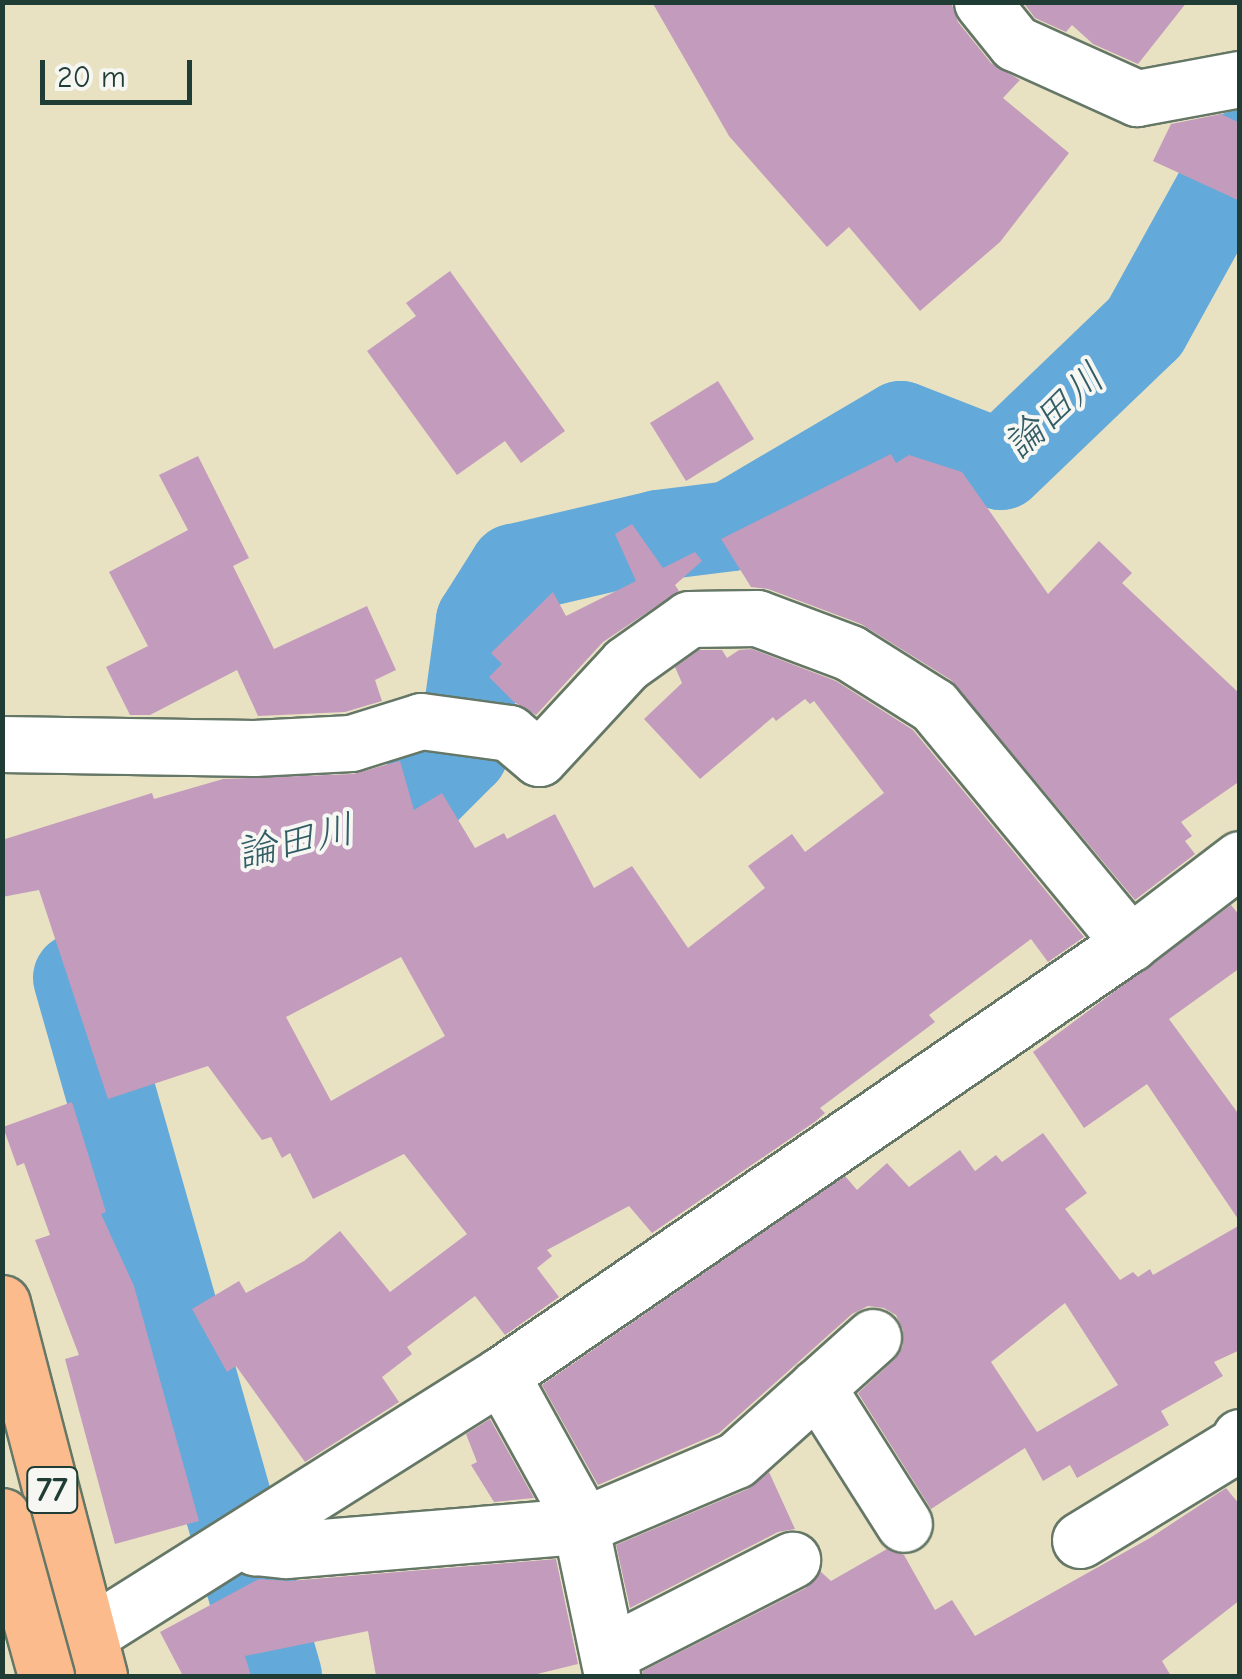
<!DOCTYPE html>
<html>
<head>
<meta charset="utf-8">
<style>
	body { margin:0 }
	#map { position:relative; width:1242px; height:1679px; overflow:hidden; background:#e8e2c2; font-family:"Comic Neue","Klee One",sans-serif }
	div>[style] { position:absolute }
	.river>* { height:90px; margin:-45px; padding:0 45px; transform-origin:45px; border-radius:45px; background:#63a9d9 }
	.building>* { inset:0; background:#c39cbd }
	.roads { filter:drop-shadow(2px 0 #657766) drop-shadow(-2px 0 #657766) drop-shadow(0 2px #657766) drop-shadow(0 -2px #657766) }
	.minor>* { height:55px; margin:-27.5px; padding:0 27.5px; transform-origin:27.5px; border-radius:27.5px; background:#fff }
	.primary>* { height:55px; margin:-27.5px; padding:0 27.5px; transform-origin:27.5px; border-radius:27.5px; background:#fbbb8d }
	.bridges { filter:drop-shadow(2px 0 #657766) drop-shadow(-2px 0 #657766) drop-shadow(0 2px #657766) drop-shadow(0 -2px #657766) }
	.primary-bridge>* { height:55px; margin:-27.5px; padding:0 27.5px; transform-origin:27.5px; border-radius:27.5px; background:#fbbb8d }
	span { translate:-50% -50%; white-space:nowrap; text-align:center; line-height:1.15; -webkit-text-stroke:8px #f6f6f2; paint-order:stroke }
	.shield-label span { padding:2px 8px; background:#f6f6f2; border:2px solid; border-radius:8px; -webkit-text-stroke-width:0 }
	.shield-label { font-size:35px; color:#1f3d34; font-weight:700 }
	.water-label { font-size:40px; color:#335d66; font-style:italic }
	.frame { position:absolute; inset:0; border:5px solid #1f3d34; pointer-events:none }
	.scale { position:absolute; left:40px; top:60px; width:152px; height:45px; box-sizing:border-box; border:5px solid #1f3d34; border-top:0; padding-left:12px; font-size:30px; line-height:35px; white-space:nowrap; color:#1f3d34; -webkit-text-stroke:8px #f6f6f2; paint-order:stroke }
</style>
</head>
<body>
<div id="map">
	<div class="river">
		<div style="left:297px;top:846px;width:47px;rotate:-9.9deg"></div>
		<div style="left:343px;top:838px;width:79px;rotate:-27.2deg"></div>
		<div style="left:413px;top:802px;width:71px;rotate:-45deg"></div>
		<div style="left:463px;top:752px;width:132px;rotate:-82.2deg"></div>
		<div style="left:481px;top:621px;width:62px;rotate:-57.6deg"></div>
		<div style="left:514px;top:569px;width:149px;rotate:-13.2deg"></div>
		<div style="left:659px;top:535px;width:73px;rotate:-7.1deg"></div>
		<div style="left:731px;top:526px;width:197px;rotate:-30.5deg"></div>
		<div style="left:901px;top:426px;width:107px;rotate:21.3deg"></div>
		<div style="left:1001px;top:465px;width:199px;rotate:-43.8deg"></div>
		<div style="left:1145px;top:327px;width:196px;rotate:-61.1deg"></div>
		<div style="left:78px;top:978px;width:726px;rotate:74.09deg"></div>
	</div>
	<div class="building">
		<div style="clip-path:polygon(652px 2px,951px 2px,958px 22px,991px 63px,1020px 80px,1003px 98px,1069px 153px,1000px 242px,920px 311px,849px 227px,827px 247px,729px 136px)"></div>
		<div style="clip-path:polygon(1023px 2px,1187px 2px,1138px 64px,1093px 44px,1072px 25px,1066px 32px,1035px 18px)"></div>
		<div style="clip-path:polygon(1221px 114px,1240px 123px,1240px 201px,1153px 161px,1171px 124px)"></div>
		<div style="clip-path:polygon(450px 271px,565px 431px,521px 463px,505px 441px,457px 475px,367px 351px,416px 316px,406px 303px)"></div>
		<div style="clip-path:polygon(718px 381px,754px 439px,686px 481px,650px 423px)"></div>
		<div style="clip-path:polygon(891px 454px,896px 463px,909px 455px,962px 472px,1048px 594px,1099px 541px,1132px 573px,1122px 583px,1240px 694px,1240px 781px,1181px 822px,1192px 836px,1185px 841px,1195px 854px,1135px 900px,951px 680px,861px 624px,768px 589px,751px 587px,721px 539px)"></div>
		<div style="clip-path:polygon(198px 456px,249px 558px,233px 566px,274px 649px,367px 606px,396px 670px,375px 680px,382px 701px,345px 712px,258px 716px,237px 670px,150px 715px,130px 715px,106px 667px,148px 646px,109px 572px,188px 530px,159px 475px)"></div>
		<div style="clip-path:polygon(632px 524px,663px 568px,695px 552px,702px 561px,675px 585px,679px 591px,603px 642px,536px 715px,514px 702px,489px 677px,502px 664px,491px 653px,553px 592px,566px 616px,636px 581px,615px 534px)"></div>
		<div style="clip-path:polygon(evenodd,752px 649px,836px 681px,913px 730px,1084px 937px,1048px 962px,1031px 939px,929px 1015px,935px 1022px,820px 1108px,825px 1113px,816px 1121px,652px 1233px,629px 1206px,547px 1250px,552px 1256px,537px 1268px,559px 1297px,505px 1335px,475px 1296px,407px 1347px,412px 1354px,382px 1377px,399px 1402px,305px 1462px,236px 1366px,227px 1372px,192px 1309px,239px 1281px,246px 1293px,304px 1261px,340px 1231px,390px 1292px,467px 1234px,404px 1154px,313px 1199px,290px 1153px,282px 1158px,271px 1137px,262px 1140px,208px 1066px,108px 1099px,39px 890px,2px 897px,2px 840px,152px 793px,154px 799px,223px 779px,353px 774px,400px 761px,414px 810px,442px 793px,475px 848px,504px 833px,507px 839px,555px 814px,594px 888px,632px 866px,688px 948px,765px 888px,748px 866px,792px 834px,805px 852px,884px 793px,814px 701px,810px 704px,805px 699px,776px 721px,773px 717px,700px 779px,644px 719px,682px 683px,675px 667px,699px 650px,722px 650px,727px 658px,739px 650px,752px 649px,401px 957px,445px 1036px,331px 1101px,286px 1017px,401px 957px)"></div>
		<div style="clip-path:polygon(1231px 905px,1240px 916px,1240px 968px,1169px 1019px,1240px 1116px,1240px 1222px,1147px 1084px,1084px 1128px,1033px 1052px)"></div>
		<div style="clip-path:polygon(72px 1102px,106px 1212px,101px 1214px,134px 1286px,199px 1521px,115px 1544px,65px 1359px,79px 1355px,35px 1240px,50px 1235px,24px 1163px,17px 1166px,3px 1127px)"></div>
		<div style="clip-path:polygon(evenodd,1043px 1133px,1087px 1193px,1065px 1209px,1120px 1280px,1133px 1272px,1138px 1277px,1150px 1269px,1153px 1275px,1240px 1225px,1240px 1350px,1214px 1362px,1223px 1376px,1161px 1411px,1169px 1425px,1077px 1478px,1070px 1465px,1043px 1481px,1025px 1448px,931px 1509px,858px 1393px,894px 1360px,903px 1346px,903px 1330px,896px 1315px,884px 1308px,868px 1306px,852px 1314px,719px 1433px,598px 1485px,542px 1385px,845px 1176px,857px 1190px,887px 1163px,909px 1187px,960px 1150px,975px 1171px,996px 1155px,1002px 1162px,1043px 1133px,1065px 1303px,1118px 1385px,1037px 1432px,991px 1362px,1065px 1303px)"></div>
		<div style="clip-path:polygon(490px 1419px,534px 1498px,494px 1502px,471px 1465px,477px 1462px,466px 1434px)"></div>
		<div style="clip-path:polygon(769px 1472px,795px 1529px,778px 1532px,630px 1608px,616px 1545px,748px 1489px)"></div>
		<div style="clip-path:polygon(1226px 1488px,1240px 1505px,1240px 1600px,1162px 1661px,1171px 1676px,642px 1676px,643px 1671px,806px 1588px,820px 1571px,831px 1581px,887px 1549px,904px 1555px,935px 1610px,952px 1600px,975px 1636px,1150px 1538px)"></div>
		<div style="clip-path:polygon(556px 1559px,578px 1664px,529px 1676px,376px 1676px,368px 1631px,245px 1656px,251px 1676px,183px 1676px,160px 1632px,259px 1579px,289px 1581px)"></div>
	</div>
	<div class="roads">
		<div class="minor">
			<div style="left:982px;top:2px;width:53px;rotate:51.2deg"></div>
			<div style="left:1015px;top:43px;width:134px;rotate:24.3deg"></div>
			<div style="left:1137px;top:98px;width:105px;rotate:-10.5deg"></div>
			<div style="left:2px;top:744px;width:252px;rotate:0.9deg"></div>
			<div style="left:254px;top:748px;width:97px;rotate:-3deg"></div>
			<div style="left:351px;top:743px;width:73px;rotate:-17.4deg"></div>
			<div style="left:421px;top:721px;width:89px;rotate:7.8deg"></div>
			<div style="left:509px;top:733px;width:39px;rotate:40deg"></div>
			<div style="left:539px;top:758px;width:128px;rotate:-47.2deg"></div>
			<div style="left:626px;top:664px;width:77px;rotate:-35.5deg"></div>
			<div style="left:689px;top:619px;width:68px;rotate:-0.8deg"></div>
			<div style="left:757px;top:618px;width:99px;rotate:20.6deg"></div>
			<div style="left:850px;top:653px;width:99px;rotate:32.2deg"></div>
			<div style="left:934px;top:706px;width:308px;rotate:50.4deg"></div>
			<div style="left:501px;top:1375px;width:159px;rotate:61deg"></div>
			<div style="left:578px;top:1514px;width:166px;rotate:78.1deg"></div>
			<div style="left:817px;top:1387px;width:162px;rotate:57.6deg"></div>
			<div style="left:251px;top:1533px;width:15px;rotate:74deg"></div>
			<div style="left:255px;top:1547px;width:31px;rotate:6deg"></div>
			<div style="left:286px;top:1550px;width:296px;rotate:-4.7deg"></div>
			<div style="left:581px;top:1526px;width:168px;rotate:-23.1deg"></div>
			<div style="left:736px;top:1460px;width:184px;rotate:-41.9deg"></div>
			<div style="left:1080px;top:1540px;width:186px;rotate:-31.4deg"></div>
			<div style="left:1239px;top:1443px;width:6px;rotate:-81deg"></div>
			<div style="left:608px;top:1654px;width:207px;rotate:-27.1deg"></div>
			<div style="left:50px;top:1659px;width:533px;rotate:-32.2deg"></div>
			<div style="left:501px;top:1375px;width:763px;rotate:-34.48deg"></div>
			<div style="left:1130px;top:943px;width:138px;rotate:-37.4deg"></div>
		</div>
		<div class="primary">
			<div style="left:2px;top:1303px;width:385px;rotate:75.4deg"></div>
		</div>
	</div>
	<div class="bridges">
		<div class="primary-bridge">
			<div style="left:2px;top:1516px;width:166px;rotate:74.6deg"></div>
		</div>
	</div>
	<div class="shield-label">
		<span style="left:52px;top:1490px">77</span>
	</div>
	<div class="water-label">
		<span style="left:1054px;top:411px;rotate:-42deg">論田川</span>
		<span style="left:295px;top:841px;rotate:-13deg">論田川</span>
	</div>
	<div class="frame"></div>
	<div class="scale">20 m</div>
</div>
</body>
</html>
